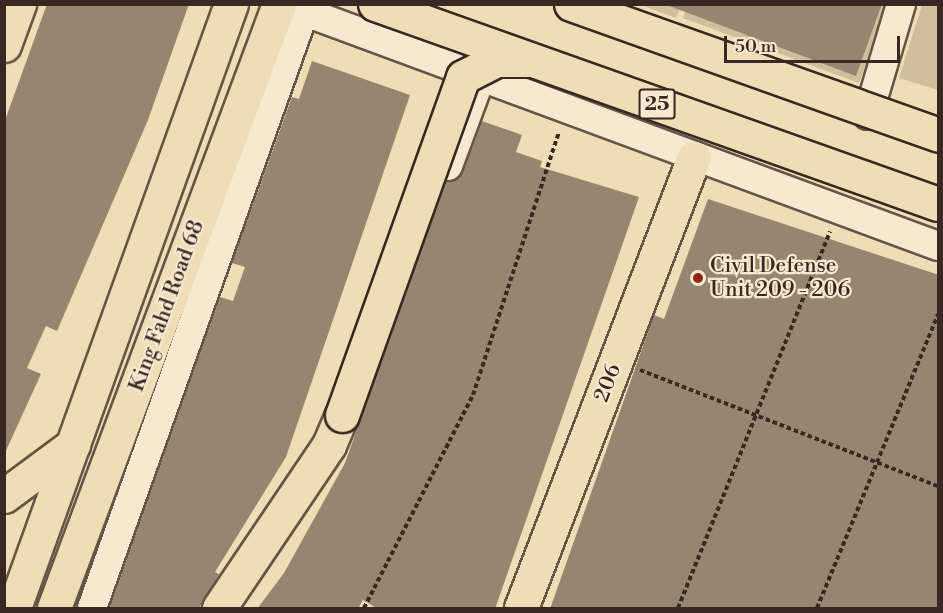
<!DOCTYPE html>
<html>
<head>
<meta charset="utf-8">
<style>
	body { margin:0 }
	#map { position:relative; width:943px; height:613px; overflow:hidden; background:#efddb6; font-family:"Libre Bodoni",serif }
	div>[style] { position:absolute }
	.green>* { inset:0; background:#d0be9d }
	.building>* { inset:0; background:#97866f }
	.path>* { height:4px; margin-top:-2px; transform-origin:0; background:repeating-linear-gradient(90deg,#372823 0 4.5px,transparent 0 7.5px) }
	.roads { filter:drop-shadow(2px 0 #655548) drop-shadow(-2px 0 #655548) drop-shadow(0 2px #655548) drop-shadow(0 -2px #655548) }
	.minor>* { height:28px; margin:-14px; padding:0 14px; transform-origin:14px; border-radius:14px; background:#f5e9d0 }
	.major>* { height:33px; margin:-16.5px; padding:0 16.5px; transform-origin:16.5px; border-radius:16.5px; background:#efddb6 }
	.bridges { filter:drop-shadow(2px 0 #372823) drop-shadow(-2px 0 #372823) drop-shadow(0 2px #372823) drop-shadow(0 -2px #372823) }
	.major-bridge>* { height:33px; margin:-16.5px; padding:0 16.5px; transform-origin:16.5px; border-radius:16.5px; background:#efddb6 }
	.dots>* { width:16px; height:16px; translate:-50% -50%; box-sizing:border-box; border:3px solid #f5e9d0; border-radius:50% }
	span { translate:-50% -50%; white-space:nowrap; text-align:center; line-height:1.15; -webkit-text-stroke:4.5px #f5e9d0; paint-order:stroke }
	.shield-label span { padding:2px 4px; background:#f5e9d0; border:2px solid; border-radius:4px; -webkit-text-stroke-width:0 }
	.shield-label { font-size:20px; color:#372823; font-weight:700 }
	.poi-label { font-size:21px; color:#372823 }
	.left { translate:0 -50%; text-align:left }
	.street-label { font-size:21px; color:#372823 }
	.frame { position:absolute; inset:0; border:6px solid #372823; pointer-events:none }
	.scale { position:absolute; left:724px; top:36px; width:176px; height:27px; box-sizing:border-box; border:3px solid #372823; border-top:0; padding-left:8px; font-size:18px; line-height:21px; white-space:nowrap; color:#372823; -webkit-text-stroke:4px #f5e9d0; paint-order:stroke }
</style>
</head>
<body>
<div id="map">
	<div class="green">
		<div style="clip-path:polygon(641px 5px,681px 5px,676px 18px)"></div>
		<div style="clip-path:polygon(688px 5px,887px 5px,859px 83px,683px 18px)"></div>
		<div style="clip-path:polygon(922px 5px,938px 5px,938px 90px,899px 78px)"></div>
	</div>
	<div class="building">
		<div style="clip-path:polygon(47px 4px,189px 4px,148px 120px,57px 331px,46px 326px,27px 368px,41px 374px,4px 455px,4px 123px)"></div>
		<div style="clip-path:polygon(664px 4px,882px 4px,856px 76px)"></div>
		<div style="clip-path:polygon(312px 61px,410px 95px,286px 457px,215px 572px,219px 574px,199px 609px,109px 609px,220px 297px,233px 301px,245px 267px,232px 263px,292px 97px,299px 99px)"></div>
		<div style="clip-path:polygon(482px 121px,522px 135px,516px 152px,542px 161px,540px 167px,639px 197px,495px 609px,378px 609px,363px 600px,358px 609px,257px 609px,284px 573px,345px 463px,446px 182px,458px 179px,463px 172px)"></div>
		<div style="clip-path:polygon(708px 199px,939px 275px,939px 609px,550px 609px,654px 315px,664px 319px)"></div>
	</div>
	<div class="path">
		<div style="left:640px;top:370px;width:320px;rotate:21.3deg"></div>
		<div style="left:364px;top:608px;width:239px;rotate:-62.9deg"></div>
		<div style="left:473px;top:395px;width:277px;rotate:-71.9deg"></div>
		<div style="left:678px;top:608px;width:406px;rotate:-68deg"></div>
		<div style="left:817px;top:608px;width:318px;rotate:-67.6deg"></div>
	</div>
	<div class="roads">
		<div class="minor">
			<div style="left:284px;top:4px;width:697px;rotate:20.31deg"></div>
			<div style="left:868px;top:115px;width:116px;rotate:-73.4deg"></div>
			<div style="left:448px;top:166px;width:95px;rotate:-69.7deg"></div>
			<div style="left:92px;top:608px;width:641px;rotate:-70.41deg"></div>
		</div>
		<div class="major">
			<div style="left:4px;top:45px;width:44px;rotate:-69.9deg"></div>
			<div style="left:4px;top:496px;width:86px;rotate:-36.5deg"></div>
			<div style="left:14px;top:608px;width:642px;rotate:-70.24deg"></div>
			<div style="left:54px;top:608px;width:645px;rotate:-69.57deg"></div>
			<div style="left:219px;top:608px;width:197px;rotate:-56deg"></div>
			<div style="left:329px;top:445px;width:33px;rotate:-67deg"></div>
			<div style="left:521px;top:608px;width:482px;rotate:-69deg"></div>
		</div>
	</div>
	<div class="bridges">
		<div class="major-bridge">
			<div style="left:375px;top:4px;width:597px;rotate:19.56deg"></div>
			<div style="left:571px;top:4px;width:390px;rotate:19.6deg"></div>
			<div style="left:342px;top:415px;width:359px;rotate:-70.3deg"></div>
			<div style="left:463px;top:77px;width:38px;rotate:-27deg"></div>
			<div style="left:497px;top:60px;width:30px"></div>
		</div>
	</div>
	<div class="dots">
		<div style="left:698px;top:278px;background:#8f2418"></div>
	</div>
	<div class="shield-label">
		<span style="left:657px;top:104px">25</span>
	</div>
	<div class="poi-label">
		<span class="left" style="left:710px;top:278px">Civil Defense<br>Unit 209 - 206</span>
	</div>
	<div class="street-label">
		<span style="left:167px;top:306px;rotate:-70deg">King Fahd Road 68</span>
		<span style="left:608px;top:383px;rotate:-69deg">206</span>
	</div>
	<div class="frame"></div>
	<div class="scale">50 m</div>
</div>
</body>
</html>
